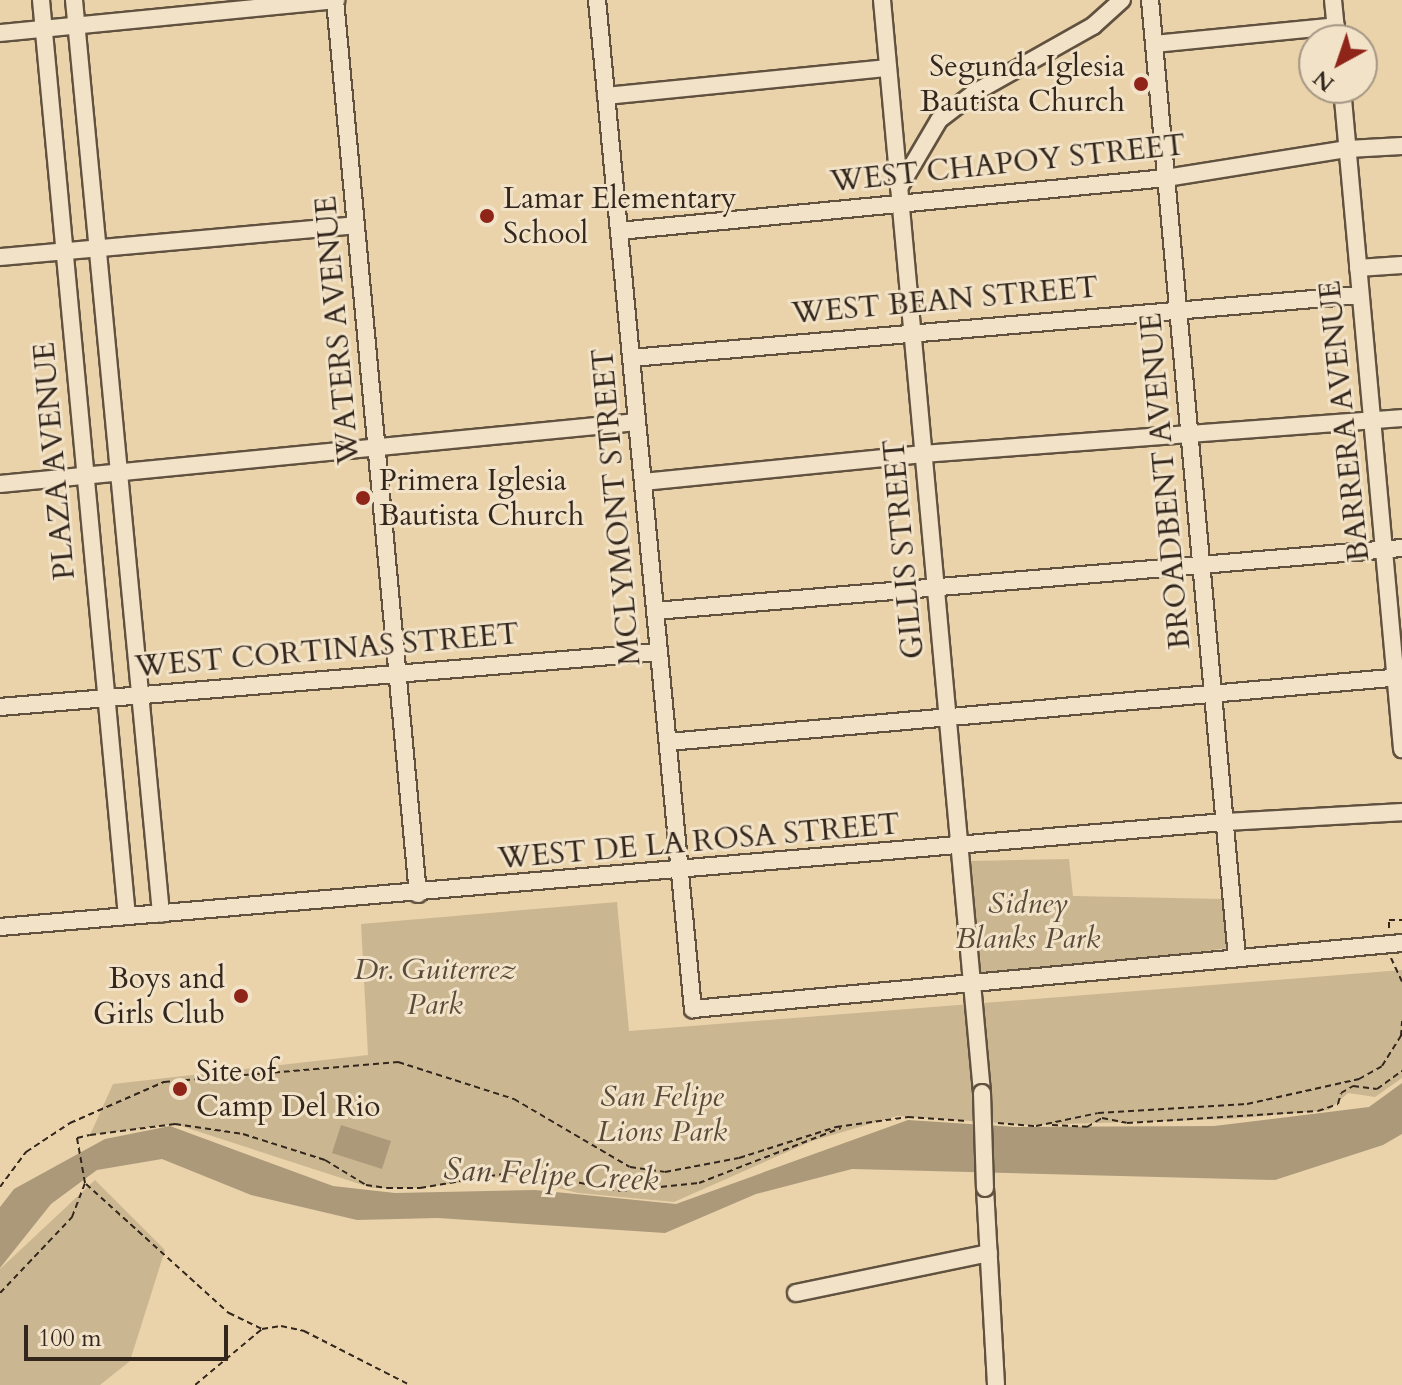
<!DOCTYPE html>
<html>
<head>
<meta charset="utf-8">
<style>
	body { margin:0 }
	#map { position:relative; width:1402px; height:1385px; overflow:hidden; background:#ead3aa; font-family:Cardo,serif }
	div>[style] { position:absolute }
	.green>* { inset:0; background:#cbb692 }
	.water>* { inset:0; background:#ac997a }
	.path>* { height:2px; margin-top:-1px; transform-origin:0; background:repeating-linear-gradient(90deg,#33271d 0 6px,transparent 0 10px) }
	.roads { filter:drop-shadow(2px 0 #615240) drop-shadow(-2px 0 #615240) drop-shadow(0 2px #615240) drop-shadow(0 -2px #615240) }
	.minor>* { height:16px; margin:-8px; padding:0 8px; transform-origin:8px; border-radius:8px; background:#f1e2c8 }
	.bridges { filter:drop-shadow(2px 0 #615240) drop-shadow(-2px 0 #615240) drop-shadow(0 2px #615240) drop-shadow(0 -2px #615240) }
	.minor-bridge>* { height:16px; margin:-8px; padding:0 8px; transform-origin:8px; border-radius:8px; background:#f1e2c8 }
	.dots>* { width:22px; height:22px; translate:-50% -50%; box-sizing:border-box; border:4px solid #f1e2c8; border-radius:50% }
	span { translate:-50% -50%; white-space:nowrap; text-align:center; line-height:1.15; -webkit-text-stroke:6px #f1e2c8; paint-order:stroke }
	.poi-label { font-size:30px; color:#33271d }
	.right { translate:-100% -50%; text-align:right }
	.left { translate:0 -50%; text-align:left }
	.street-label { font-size:30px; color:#33271d }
	.park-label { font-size:30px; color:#594b3a; font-style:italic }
	.water-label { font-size:32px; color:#574939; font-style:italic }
	.north { position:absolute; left:1298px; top:24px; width:80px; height:80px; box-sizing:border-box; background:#f1e2c8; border:2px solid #a59784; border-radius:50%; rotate:220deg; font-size:22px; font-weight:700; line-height:32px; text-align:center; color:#33271d }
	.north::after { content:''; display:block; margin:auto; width:28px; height:36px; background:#8f2418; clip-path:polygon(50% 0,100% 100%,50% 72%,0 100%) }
	.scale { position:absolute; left:24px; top:1325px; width:204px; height:36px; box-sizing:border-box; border:4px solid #33271d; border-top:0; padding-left:10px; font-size:24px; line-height:28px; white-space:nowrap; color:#33271d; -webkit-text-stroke:6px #f1e2c8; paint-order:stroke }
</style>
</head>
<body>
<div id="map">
	<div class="green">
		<div style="clip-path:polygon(1069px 859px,1073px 896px,1225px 899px,1227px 948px,981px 982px,971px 861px)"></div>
		<div style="clip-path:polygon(617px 902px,629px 1031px,1402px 970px,1402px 1078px,1375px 1097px,1348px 1093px,1329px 1110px,1229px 1119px,1030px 1125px,897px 1116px,812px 1141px,674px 1202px,578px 1193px,507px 1176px,420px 1188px,372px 1188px,175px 1124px,90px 1135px,113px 1084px,368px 1055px,361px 924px)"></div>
		<div style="clip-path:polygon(95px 1180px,165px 1250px,130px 1361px,100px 1385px,0 1385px,0 1269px)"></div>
	</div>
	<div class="water">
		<div style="clip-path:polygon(1402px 1083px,1402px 1134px,1383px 1145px,1275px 1180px,852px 1169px,756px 1194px,665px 1233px,438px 1218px,357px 1220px,251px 1195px,162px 1159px,97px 1170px,51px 1204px,0 1268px,0 1207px,14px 1189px,105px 1139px,170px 1126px,333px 1186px,395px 1193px,535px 1190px,676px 1204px,908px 1120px,1015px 1127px,1214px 1126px,1369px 1107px)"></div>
		<div style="clip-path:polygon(341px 1125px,391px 1141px,382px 1169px,332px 1153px)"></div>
	</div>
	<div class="path">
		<div style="left:1389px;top:928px;width:8px;rotate:-90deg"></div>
		<div style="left:1389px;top:920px;width:13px"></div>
		<div style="left:1391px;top:958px;width:26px;rotate:65deg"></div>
		<div style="left:998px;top:1123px;width:38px;rotate:5deg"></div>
		<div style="left:1036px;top:1126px;width:63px;rotate:-11.8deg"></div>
		<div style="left:1098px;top:1113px;width:149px;rotate:-3.5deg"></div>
		<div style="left:1247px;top:1104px;width:115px;rotate:-12.6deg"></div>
		<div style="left:1359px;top:1079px;width:26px;rotate:-29deg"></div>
		<div style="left:1382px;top:1066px;width:36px;rotate:-58deg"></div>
		<div style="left:1401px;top:1036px;width:15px;rotate:-86deg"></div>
		<div style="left:1052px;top:1125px;width:35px;rotate:3deg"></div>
		<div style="left:1087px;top:1127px;width:17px;rotate:-31deg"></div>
		<div style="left:1102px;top:1118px;width:25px;rotate:11deg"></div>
		<div style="left:1127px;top:1123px;width:191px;rotate:-3.6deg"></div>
		<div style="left:1318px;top:1111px;width:21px;rotate:-19deg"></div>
		<div style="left:1338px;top:1104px;width:11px;rotate:-75deg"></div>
		<div style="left:1341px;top:1093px;width:14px;rotate:-30deg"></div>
		<div style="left:1353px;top:1086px;width:24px;rotate:7deg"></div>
		<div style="left:1377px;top:1089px;width:31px;rotate:-36deg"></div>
		<div style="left:86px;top:1184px;width:193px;rotate:42.1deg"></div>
		<div style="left:229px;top:1313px;width:37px;rotate:26deg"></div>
		<div style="left:262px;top:1329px;width:19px;rotate:-9deg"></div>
		<div style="left:281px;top:1326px;width:24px;rotate:12deg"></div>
		<div style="left:304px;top:1331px;width:119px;rotate:27deg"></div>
		<div style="left:0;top:1187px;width:44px;rotate:-53.4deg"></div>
		<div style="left:26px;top:1152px;width:53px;rotate:-33.4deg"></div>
		<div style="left:70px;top:1123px;width:103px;rotate:-23.6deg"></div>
		<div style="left:164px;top:1082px;width:235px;rotate:-4.9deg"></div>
		<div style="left:398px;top:1062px;width:122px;rotate:17.7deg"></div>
		<div style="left:514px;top:1099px;width:134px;rotate:30.4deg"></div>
		<div style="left:630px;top:1167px;width:35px;rotate:8deg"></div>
		<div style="left:665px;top:1172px;width:75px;rotate:-10.7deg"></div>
		<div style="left:739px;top:1158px;width:102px;rotate:-17.7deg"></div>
		<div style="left:836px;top:1127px;width:73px;rotate:-7.9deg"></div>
		<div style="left:908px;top:1117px;width:59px;rotate:3.9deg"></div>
		<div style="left:0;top:1293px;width:105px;rotate:-46.5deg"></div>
		<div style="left:72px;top:1217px;width:36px;rotate:-69deg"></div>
		<div style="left:85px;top:1183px;width:46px;rotate:-100.1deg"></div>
		<div style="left:77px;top:1138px;width:13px;rotate:-13deg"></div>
		<div style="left:90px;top:1135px;width:86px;rotate:-7.4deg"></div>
		<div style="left:175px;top:1124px;width:69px;rotate:8.4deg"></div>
		<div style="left:243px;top:1134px;width:86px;rotate:17.6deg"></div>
		<div style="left:325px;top:1160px;width:48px;rotate:31.4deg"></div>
		<div style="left:366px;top:1185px;width:21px;rotate:8deg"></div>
		<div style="left:387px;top:1188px;width:33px"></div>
		<div style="left:420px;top:1188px;width:101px;rotate:-9.6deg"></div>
		<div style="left:520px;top:1171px;width:103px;rotate:11.2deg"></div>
		<div style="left:621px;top:1191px;width:78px;rotate:-5.9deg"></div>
		<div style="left:699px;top:1183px;width:152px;rotate:-21.2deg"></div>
		<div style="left:195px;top:1385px;width:87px;rotate:-39.9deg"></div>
	</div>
	<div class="roads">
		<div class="minor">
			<div style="left:41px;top:0;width:920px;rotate:84.64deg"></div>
			<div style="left:74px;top:0;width:918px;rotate:84.56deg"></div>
			<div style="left:335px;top:0;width:898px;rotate:84.7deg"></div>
			<div style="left:597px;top:0;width:1014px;rotate:84.57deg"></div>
			<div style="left:693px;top:1009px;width:712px;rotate:-5.32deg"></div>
			<div style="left:882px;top:0;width:1098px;rotate:84.77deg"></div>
			<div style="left:1150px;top:0;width:962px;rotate:84.81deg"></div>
			<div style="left:1333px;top:0;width:40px;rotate:84.3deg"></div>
			<div style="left:0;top:33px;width:338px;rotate:-5.6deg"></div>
			<div style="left:1154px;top:44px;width:183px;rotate:-5.6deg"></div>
			<div style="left:1342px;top:88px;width:664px;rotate:84.81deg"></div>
			<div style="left:606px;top:96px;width:283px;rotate:-5.7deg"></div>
			<div style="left:899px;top:188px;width:79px;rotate:-59.5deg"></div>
			<div style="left:939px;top:120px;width:44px;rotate:-37.6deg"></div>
			<div style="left:974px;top:93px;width:137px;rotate:-29.4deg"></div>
			<div style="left:1093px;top:26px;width:39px;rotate:-42deg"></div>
			<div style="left:619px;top:231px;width:550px;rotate:-5.53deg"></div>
			<div style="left:1166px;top:178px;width:184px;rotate:-9.1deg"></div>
			<div style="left:1348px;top:149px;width:54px;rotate:-3.2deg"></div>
			<div style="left:0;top:257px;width:357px;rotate:-5.1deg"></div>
			<div style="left:1358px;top:268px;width:44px;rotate:-3.9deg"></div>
			<div style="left:631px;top:358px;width:732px;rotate:-4.94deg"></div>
			<div style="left:643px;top:482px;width:282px;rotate:-5.7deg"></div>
			<div style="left:924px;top:454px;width:479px;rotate:-4.3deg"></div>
			<div style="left:0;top:484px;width:640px;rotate:-5.56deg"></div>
			<div style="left:655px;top:611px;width:750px;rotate:-4.82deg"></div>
			<div style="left:0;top:707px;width:661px;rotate:-4.77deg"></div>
			<div style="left:668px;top:742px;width:737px;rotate:-5.06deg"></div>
			<div style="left:0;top:927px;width:1229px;rotate:-4.9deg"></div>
			<div style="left:1225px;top:822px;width:177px;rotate:-3.2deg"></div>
			<div style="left:985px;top:1188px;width:197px;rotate:86.8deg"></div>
			<div style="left:796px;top:1293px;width:197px;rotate:-11.7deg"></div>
		</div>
	</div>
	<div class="bridges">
		<div class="minor-bridge">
			<div style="left:982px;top:1093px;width:95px;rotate:88.2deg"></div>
		</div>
	</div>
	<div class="dots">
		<div style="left:1141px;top:84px;background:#8f2418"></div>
		<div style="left:487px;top:216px;background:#8f2418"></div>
		<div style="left:363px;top:498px;background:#8f2418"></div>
		<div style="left:241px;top:996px;background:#8f2418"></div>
		<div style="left:180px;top:1089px;background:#8f2418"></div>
	</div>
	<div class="poi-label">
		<span class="right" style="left:1125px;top:84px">Segunda Iglesia<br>Bautista Church</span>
		<span class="left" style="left:503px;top:216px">Lamar Elementary<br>School</span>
		<span class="left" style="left:379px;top:498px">Primera Iglesia<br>Bautista Church</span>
		<span class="right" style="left:225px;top:996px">Boys and<br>Girls Club</span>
		<span class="left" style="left:196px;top:1089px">Site of<br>Camp Del Rio</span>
	</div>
	<div class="street-label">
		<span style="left:1008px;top:164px;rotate:-6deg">WEST CHAPOY STREET</span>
		<span style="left:945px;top:301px;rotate:-5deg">WEST BEAN STREET</span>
		<span style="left:338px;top:330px;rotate:-95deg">WATERS AVENUE</span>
		<span style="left:1345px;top:421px;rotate:-96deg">BARRERA AVENUE</span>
		<span style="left:55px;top:461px;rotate:-95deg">PLAZA AVENUE</span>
		<span style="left:1166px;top:481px;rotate:-95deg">BROADBENT AVENUE</span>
		<span style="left:617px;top:507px;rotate:-95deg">MCLYMONT STREET</span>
		<span style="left:904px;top:549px;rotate:-95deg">GILLIS STREET</span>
		<span style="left:327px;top:651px;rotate:-5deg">WEST CORTINAS STREET</span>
		<span style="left:699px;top:842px;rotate:-5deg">WEST DE LA ROSA STREET</span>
	</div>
	<div class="park-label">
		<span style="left:1028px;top:921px">Sidney<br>Blanks Park</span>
		<span style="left:435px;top:987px">Dr. Guiterrez<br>Park</span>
		<span style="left:662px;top:1114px">San Felipe<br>Lions Park</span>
	</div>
	<div class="water-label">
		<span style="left:551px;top:1175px;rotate:3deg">San Felipe Creek</span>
	</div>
	<div class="north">N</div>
	<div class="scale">100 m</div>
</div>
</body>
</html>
